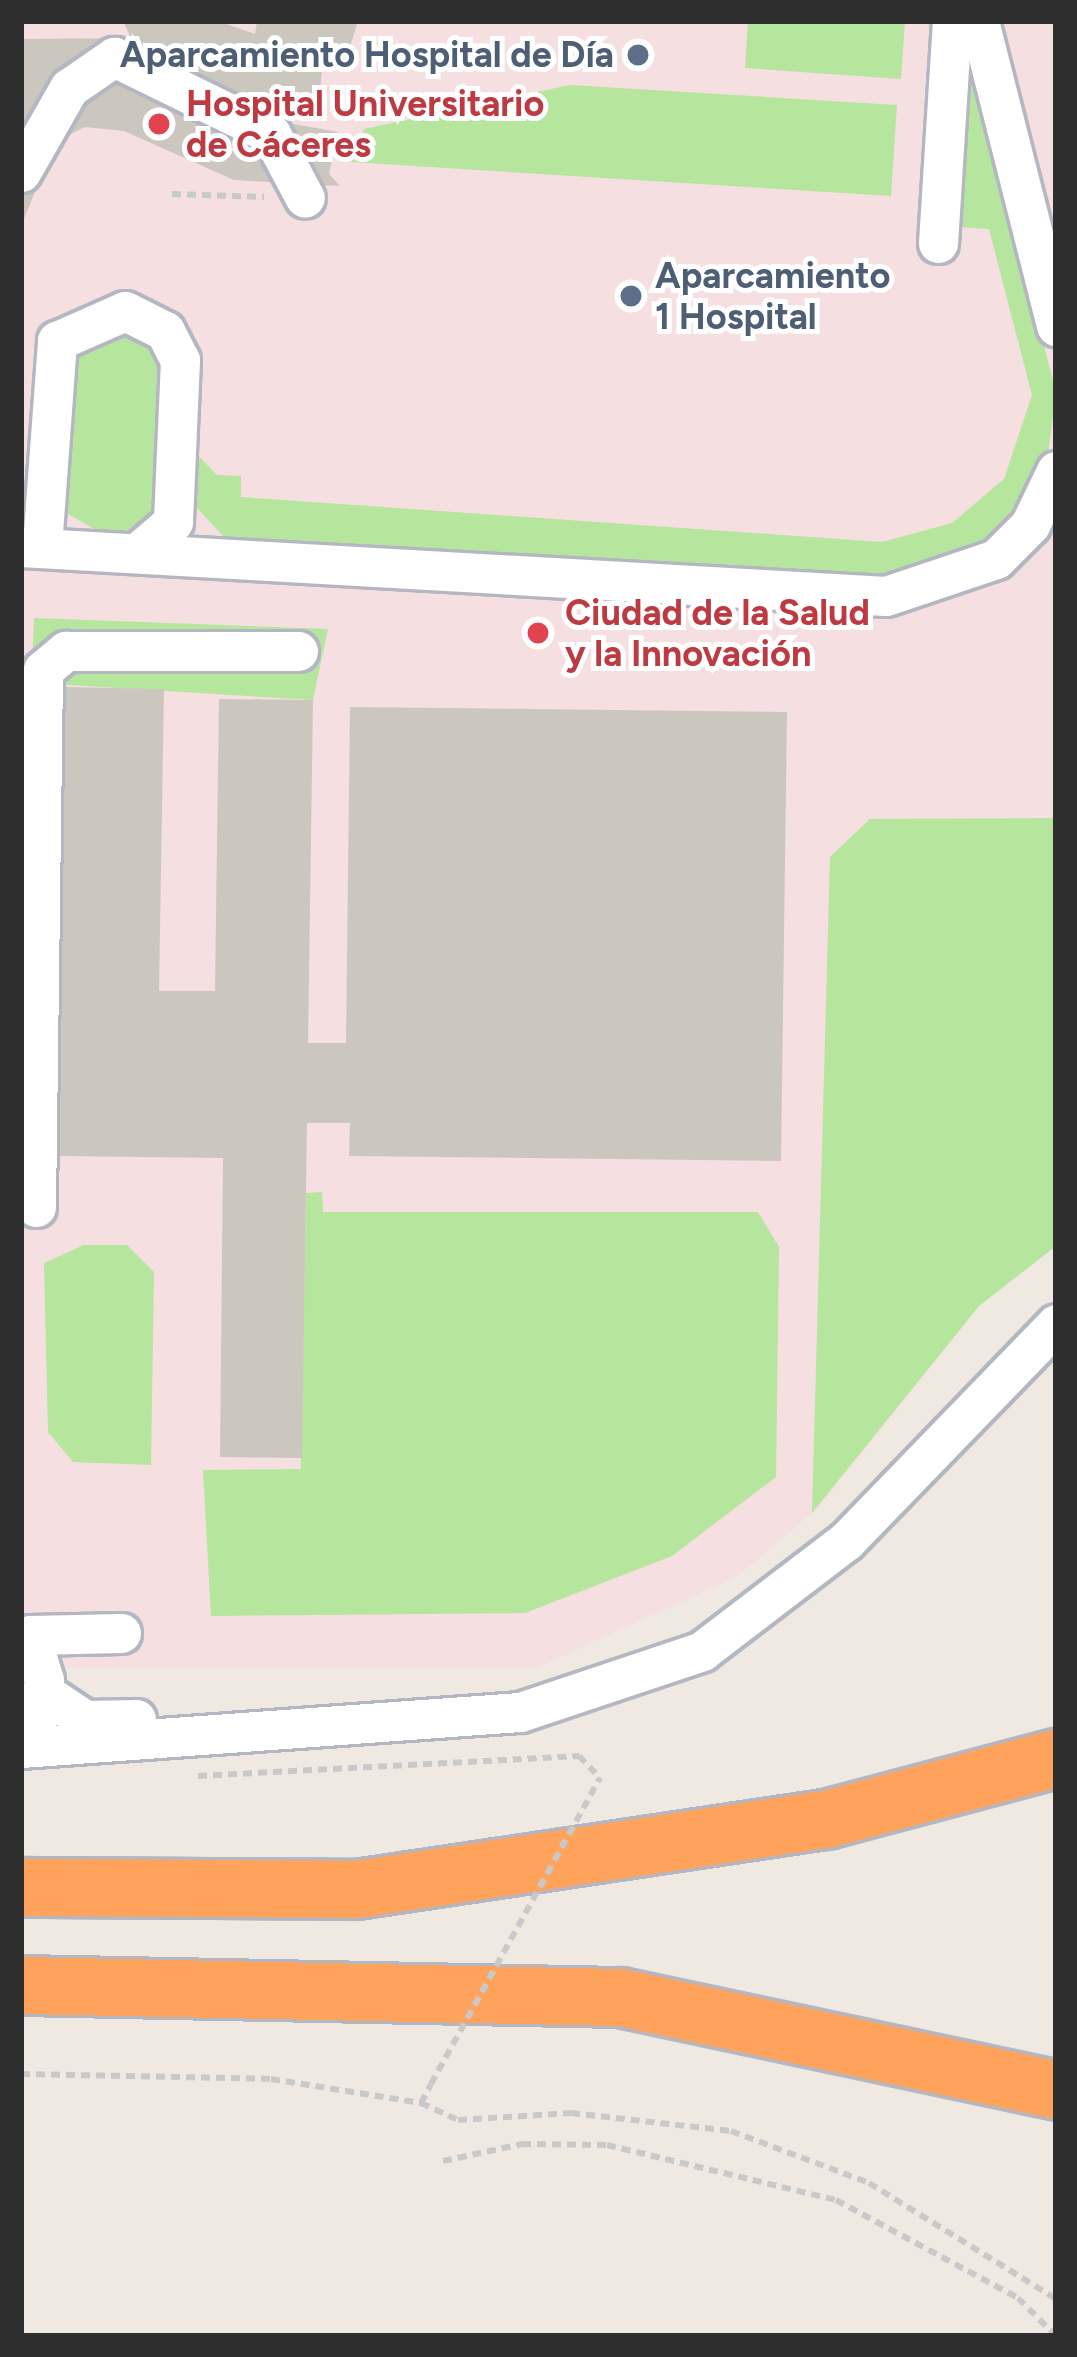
<!DOCTYPE html>
<html>
<head>
<meta charset="utf-8">
<style>
	body { margin:0 }
	#map { position:relative; width:1077px; height:2357px; overflow:hidden; background:#efe9e1; font-family:Figtree,sans-serif }
	div>[style] { position:absolute }
	.medical>* { inset:0; background:#f5dfe0 }
	.green>* { inset:0; background:#b6e59e }
	.building>* { inset:0; background:#cbc7bf }
	.path>* { height:6px; margin-top:-3px; transform-origin:0; background:repeating-linear-gradient(90deg,#c9c9c9 0 9px,transparent 0 15px) }
	.roads { filter:drop-shadow(3px 0 #b4b7c1) drop-shadow(-3px 0 #b4b7c1) drop-shadow(0 3px #b4b7c1) drop-shadow(0 -3px #b4b7c1) }
	.minor>* { height:39px; margin:-19.5px; padding:0 19.5px; transform-origin:19.5px; border-radius:19.5px; background:#fff }
	.highway>* { height:57px; margin:-28.5px; padding:0 28.5px; transform-origin:28.5px; border-radius:28.5px; background:#ffa35c }
	.path-bridge>* { height:6px; margin-top:-3px; transform-origin:0; background:repeating-linear-gradient(90deg,#c9c9c9 0 9px,transparent 0 15px) }
	.dots>* { width:33px; height:33px; translate:-50% -50%; box-sizing:border-box; border:6px solid #fff; border-radius:50% }
	span { translate:-50% -50%; white-space:nowrap; text-align:center; line-height:1.15; -webkit-text-stroke:10px #fff; paint-order:stroke }
	.service-label { font-size:36px; color:#4e5e75; font-weight:700 }
	.right { translate:-100% -50%; text-align:right }
	.left { translate:0 -50%; text-align:left }
	.health-label { font-size:36px; color:#be3a42; font-weight:700 }
	.frame { position:absolute; inset:0; border:24px solid #2e2e2e; pointer-events:none }
</style>
</head>
<body>
<div id="map">
	<div class="medical">
		<div style="clip-path:polygon(21px 21px,1056px 21px,1056px 1246px,979px 1306px,819px 1507px,738px 1576px,536px 1668px,21px 1668px)"></div>
	</div>
	<div class="green">
		<div style="clip-path:polygon(748px 21px,905px 21px,901px 79px,745px 68px)"></div>
		<div style="clip-path:polygon(962px 21px,1056px 393px,1047px 462px,1019px 515px,967px 559px,876px 586px,227px 540px,196px 507px,192px 449px,217px 475px,241px 476px,241px 497px,882px 542px,952px 523px,1004px 479px,1032px 395px,989px 229px,959px 227px)"></div>
		<div style="clip-path:polygon(570px 85px,897px 105px,891px 196px,351px 162px,364px 129px)"></div>
		<div style="clip-path:polygon(125px 331px,170px 358px,159px 516px,110px 538px,63px 511px,74px 356px)"></div>
		<div style="clip-path:polygon(34px 618px,328px 629px,313px 700px,52px 684px,21px 937px)"></div>
		<div style="clip-path:polygon(1056px 818px,1056px 1246px,979px 1306px,812px 1513px,830px 857px,870px 819px)"></div>
		<div style="clip-path:polygon(322px 1192px,323px 1212px,758px 1212px,779px 1247px,776px 1477px,672px 1556px,525px 1613px,211px 1616px,203px 1470px,301px 1469px,306px 1193px)"></div>
		<div style="clip-path:polygon(84px 1245px,127px 1245px,154px 1272px,151px 1465px,73px 1462px,48px 1432px,44px 1263px)"></div>
	</div>
	<div class="building">
		<div style="clip-path:polygon(123px 21px,218px 21px,255px 34px,257px 21px,358px 21px,344px 66px,322px 71px,318px 109px,291px 109px,288px 123px,338px 132px,329px 174px,340px 186px,234px 180px,124px 131px,85px 127px,56px 141px,21px 226px,21px 39px,131px 38px)"></div>
		<div style="clip-path:polygon(65px 687px,164px 689px,159px 991px,215px 991px,219px 699px,313px 700px,308px 1043px,346px 1043px,350px 707px,787px 712px,781px 1161px,349px 1156px,350px 1123px,307px 1123px,302px 1458px,220px 1457px,223px 1158px,59px 1156px)"></div>
	</div>
	<div class="path">
		<div style="left:172px;top:194px;width:92px;rotate:1.9deg"></div>
		<div style="left:198px;top:1776px;width:382px;rotate:-3deg"></div>
		<div style="left:579px;top:1756px;width:30px;rotate:46deg"></div>
		<div style="left:21px;top:2074px;width:250px;rotate:1.1deg"></div>
		<div style="left:271px;top:2079px;width:152px;rotate:9.1deg"></div>
		<div style="left:421px;top:2103px;width:41px;rotate:24.7deg"></div>
		<div style="left:458px;top:2120px;width:113px;rotate:-3.5deg"></div>
		<div style="left:571px;top:2113px;width:161px;rotate:6.4deg"></div>
		<div style="left:731px;top:2131px;width:147px;rotate:20.6deg"></div>
		<div style="left:869px;top:2183px;width:220px;rotate:31.8deg"></div>
		<div style="left:421px;top:2103px;width:21px;rotate:-62deg"></div>
		<div style="left:443px;top:2161px;width:81px;rotate:-12.1deg"></div>
		<div style="left:522px;top:2144px;width:85px;rotate:0.7deg"></div>
		<div style="left:607px;top:2145px;width:236px;rotate:13.5deg"></div>
		<div style="left:836px;top:2200px;width:207px;rotate:28.3deg"></div>
		<div style="left:1018px;top:2298px;width:54px;rotate:45deg"></div>
	</div>
	<div class="roads">
		<div class="minor">
			<div style="left:979px;top:21px;width:315px;rotate:75.8deg"></div>
			<div style="left:21px;top:172px;width:97px;rotate:-60.3deg"></div>
			<div style="left:69px;top:88px;width:55px;rotate:-34.6deg"></div>
			<div style="left:114px;top:57px;width:175px;rotate:26.1deg"></div>
			<div style="left:271px;top:134px;width:72px;rotate:62deg"></div>
			<div style="left:938px;top:243px;width:222px;rotate:-86.4deg"></div>
			<div style="left:42px;top:546px;width:206px;rotate:-85.8deg"></div>
			<div style="left:57px;top:341px;width:74px;rotate:-23.8deg"></div>
			<div style="left:125px;top:311px;width:45px;rotate:26.6deg"></div>
			<div style="left:165px;top:331px;width:33px;rotate:63deg"></div>
			<div style="left:180px;top:360px;width:162px;rotate:92.5deg"></div>
			<div style="left:173px;top:522px;width:46px;rotate:139.4deg"></div>
			<div style="left:21px;top:547px;width:866px;rotate:3.24deg"></div>
			<div style="left:886px;top:596px;width:116px;rotate:-18.6deg"></div>
			<div style="left:996px;top:559px;width:48px;rotate:-45deg"></div>
			<div style="left:1030px;top:525px;width:60px;rotate:-64.3deg"></div>
			<div style="left:36px;top:1207px;width:537px;rotate:-89.25deg"></div>
			<div style="left:43px;top:670px;width:30px;rotate:-40deg"></div>
			<div style="left:66px;top:651px;width:232px"></div>
			<div style="left:30px;top:1635px;width:47px;rotate:72.7deg"></div>
			<div style="left:44px;top:1680px;width:37px;rotate:99deg"></div>
			<div style="left:30px;top:1635px;width:91px;rotate:-1.3deg"></div>
			<div style="left:43px;top:1692px;width:50px;rotate:33.7deg"></div>
			<div style="left:85px;top:1720px;width:51px;rotate:-1.1deg"></div>
			<div style="left:21px;top:1748px;width:500px;rotate:-4.13deg"></div>
			<div style="left:520px;top:1712px;width:192px;rotate:-18.5deg"></div>
			<div style="left:702px;top:1651px;width:181px;rotate:-37.4deg"></div>
			<div style="left:846px;top:1541px;width:302px;rotate:-45.9deg"></div>
		</div>
		<div class="highway">
			<div style="left:21px;top:1887px;width:335px;rotate:0.3deg"></div>
			<div style="left:356px;top:1889px;width:475px;rotate:-8.5deg"></div>
			<div style="left:826px;top:1819px;width:238px;rotate:-14.9deg"></div>
			<div style="left:21px;top:1985px;width:599px;rotate:1.15deg"></div>
			<div style="left:620px;top:1997px;width:446px;rotate:12deg"></div>
		</div>
	</div>
	<div class="path-bridge">
		<div style="left:431px;top:2084px;width:350px;rotate:-61.1deg"></div>
	</div>
	<div class="dots">
		<div style="left:638px;top:55px;background:#5c6f8a"></div>
		<div style="left:159px;top:124px;background:#e0444e"></div>
		<div style="left:631px;top:296px;background:#5c6f8a"></div>
		<div style="left:538px;top:633px;background:#e0444e"></div>
	</div>
	<div class="service-label">
		<span class="right" style="left:614px;top:55px">Aparcamiento Hospital de Día</span>
		<span class="left" style="left:655px;top:296px">Aparcamiento<br>1 Hospital</span>
	</div>
	<div class="health-label">
		<span class="left" style="left:186px;top:124px">Hospital Universitario<br>de Cáceres</span>
		<span class="left" style="left:565px;top:633px">Ciudad de la Salud<br>y la Innovación</span>
	</div>
	<div class="frame"></div>
</div>
</body>
</html>
